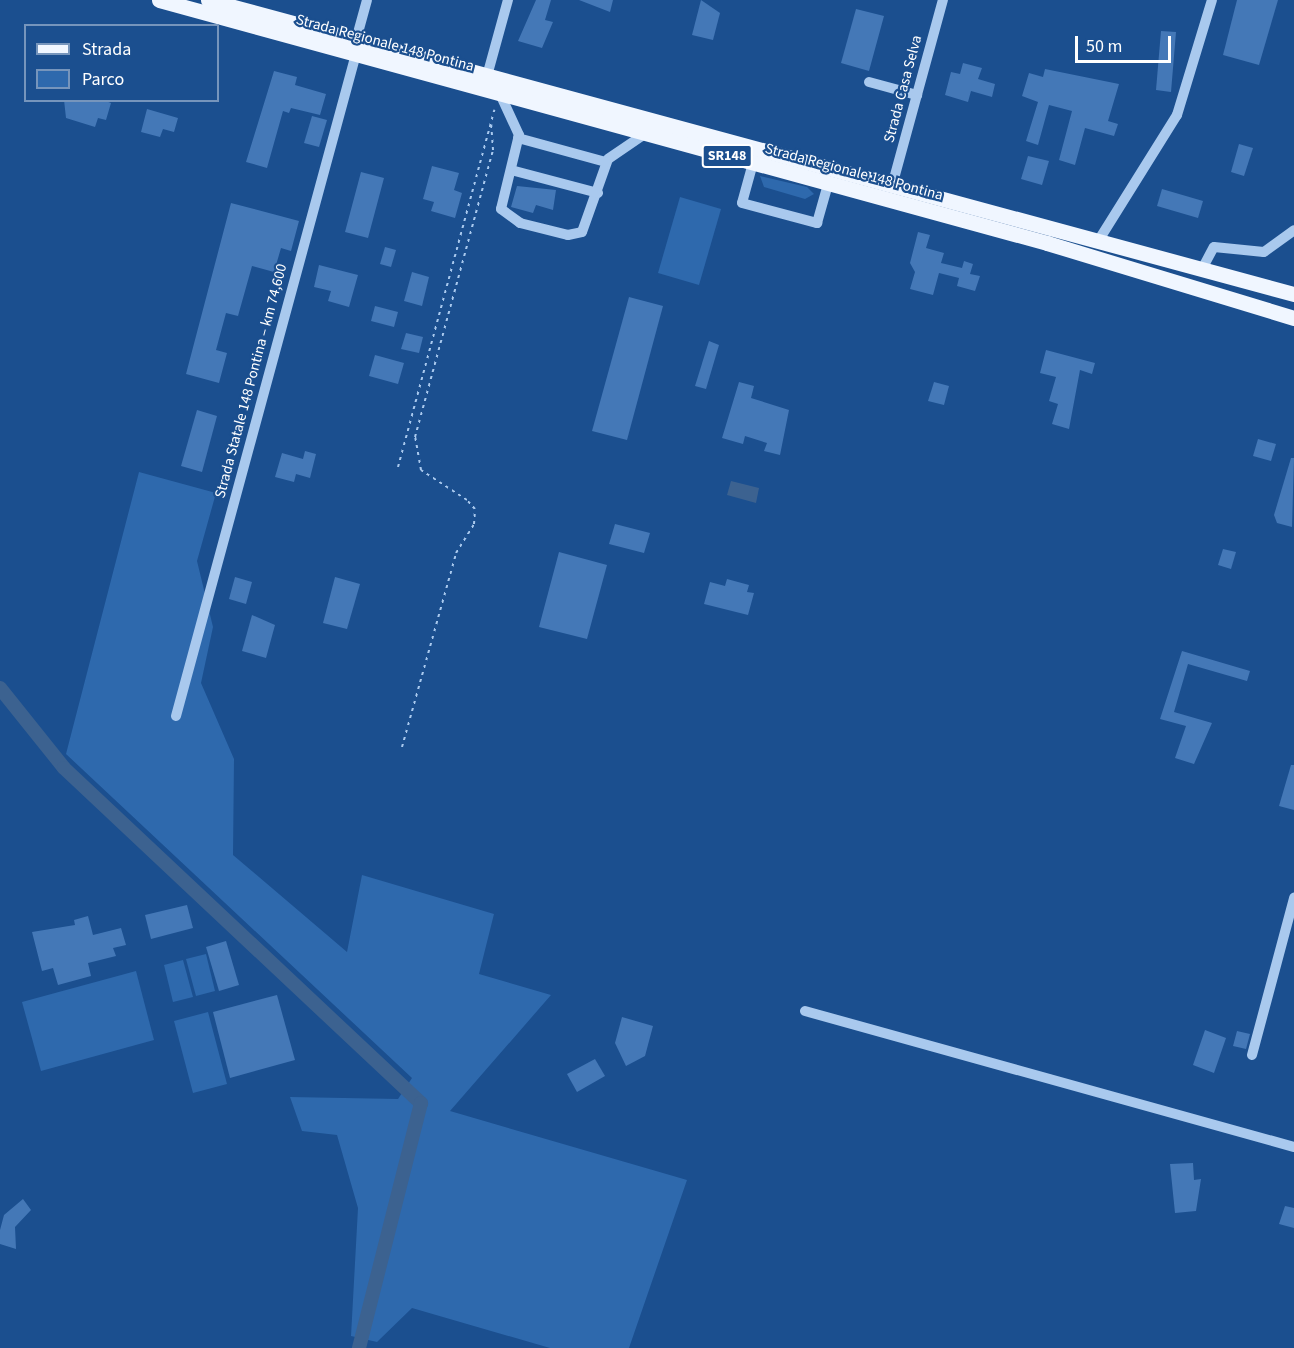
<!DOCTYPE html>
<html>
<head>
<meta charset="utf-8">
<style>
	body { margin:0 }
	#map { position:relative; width:1294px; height:1348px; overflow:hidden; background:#1b4f8f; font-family:"Source Sans 3",sans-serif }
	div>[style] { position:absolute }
	.green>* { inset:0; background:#2e69ad }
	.water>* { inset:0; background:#3c6290 }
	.canal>* { height:14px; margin:-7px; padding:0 7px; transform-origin:7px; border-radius:7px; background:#3c6290 }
	.building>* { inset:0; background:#4478b7 }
	.path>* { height:2px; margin-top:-1px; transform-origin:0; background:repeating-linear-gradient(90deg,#a9c9ee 0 3px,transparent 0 7.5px) }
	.minor>* { height:10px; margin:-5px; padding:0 5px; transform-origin:5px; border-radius:5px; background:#a9c9ee }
	.major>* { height:15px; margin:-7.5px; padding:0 7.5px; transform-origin:7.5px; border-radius:7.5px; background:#f0f6ff }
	span { translate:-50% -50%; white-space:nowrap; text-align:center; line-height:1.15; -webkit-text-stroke:4.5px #1b4f8f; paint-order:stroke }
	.shield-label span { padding:2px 4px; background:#1b4f8f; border:2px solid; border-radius:4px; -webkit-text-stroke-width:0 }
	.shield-label { font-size:14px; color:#fff; font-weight:700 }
	.street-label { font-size:15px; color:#fff }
	.legend { position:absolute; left:24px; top:24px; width:195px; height:78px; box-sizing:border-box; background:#1b4f8f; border:2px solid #7695bc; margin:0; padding:8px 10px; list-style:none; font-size:18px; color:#fff }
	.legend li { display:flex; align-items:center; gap:12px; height:30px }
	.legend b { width:30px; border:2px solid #7695bc }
	.scale { position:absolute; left:1075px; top:36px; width:96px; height:27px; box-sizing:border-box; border:3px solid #fff; border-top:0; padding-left:8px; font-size:18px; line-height:21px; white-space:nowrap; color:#fff; -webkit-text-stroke:4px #1b4f8f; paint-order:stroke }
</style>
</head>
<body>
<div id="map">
	<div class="green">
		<div style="clip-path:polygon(760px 176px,807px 187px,814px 194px,805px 199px,764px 187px)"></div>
		<div style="clip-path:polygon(680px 197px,721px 209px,699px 285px,658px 273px)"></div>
		<div style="clip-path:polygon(139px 472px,216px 493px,197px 561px,213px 627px,201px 683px,234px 759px,233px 855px,347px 952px,362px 875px,494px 914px,479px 974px,551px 995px,450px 1111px,687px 1180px,629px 1348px,550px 1348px,412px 1308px,377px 1342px,351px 1336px,358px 1208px,337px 1135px,302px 1131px,290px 1097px,398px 1099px,412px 1078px,66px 754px)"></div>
		<div style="clip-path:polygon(206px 954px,215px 991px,196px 996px,186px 959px)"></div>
		<div style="clip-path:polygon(183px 960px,193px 997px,173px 1002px,164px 965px)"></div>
		<div style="clip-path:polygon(136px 971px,154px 1040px,41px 1071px,22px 1002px)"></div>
		<div style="clip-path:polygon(208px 1012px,227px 1084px,193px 1093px,174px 1021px)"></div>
	</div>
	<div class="water">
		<div style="clip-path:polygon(731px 481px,759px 488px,756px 503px,727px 495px)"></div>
	</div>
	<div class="canal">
		<div style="left:0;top:688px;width:102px;rotate:51.3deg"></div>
		<div style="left:64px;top:768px;width:490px;rotate:43.2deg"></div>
		<div style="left:421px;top:1103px;width:253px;rotate:104.2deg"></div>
	</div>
	<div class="building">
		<div style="clip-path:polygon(536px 0,551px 0,545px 20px,553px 22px,542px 48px,518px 41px)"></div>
		<div style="clip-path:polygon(579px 0,613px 0,610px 12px)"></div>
		<div style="clip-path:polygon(701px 0,720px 13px,713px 40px,692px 35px)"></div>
		<div style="clip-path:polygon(1237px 0,1278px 0,1259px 65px,1223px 55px)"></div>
		<div style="clip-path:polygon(856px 9px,884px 16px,869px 71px,841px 63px)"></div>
		<div style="clip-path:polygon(1161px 31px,1176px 32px,1171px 92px,1156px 90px)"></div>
		<div style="clip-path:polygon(963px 63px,982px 68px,978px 79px,995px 84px,992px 97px,971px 91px,968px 102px,945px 95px,951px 72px,960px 74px)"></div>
		<div style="clip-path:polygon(1045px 69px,1119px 84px,1108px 121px,1118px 124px,1114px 136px,1085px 128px,1075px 165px,1059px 160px,1072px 111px,1049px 105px,1038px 145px,1026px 141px,1038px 102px,1022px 96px,1029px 73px,1043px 77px)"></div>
		<div style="clip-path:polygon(274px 71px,297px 77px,295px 85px,326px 94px,320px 115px,291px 108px,289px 113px,283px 111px,267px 168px,246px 162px)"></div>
		<div style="clip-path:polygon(64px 100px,103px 100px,111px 103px,106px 120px,98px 118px,95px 127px,66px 118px)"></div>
		<div style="clip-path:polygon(147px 109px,178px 118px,174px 132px,163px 129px,160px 137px,141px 132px)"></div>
		<div style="clip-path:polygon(312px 116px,327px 120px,319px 147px,304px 143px)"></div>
		<div style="clip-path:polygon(1239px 144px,1253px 148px,1244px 176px,1231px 172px)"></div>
		<div style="clip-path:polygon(1028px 156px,1049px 161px,1042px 185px,1021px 179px)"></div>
		<div style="clip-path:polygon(432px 166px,459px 173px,454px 190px,462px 193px,455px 218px,431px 211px,434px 202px,423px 199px)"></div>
		<div style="clip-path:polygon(361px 172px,384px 178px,368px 238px,345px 232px)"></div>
		<div style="clip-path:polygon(517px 186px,556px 190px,553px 210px,536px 205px,533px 213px,511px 207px)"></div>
		<div style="clip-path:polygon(1162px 189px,1203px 201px,1198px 218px,1157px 206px)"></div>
		<div style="clip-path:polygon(231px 203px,299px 221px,291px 251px,281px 248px,274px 272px,252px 266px,238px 316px,226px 313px,216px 350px,227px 353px,219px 383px,186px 374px)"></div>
		<div style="clip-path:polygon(918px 232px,930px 235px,926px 248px,944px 253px,941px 263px,962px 268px,964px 261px,973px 264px,970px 274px,980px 276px,975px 291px,957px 286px,959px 278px,939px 273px,933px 295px,910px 289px,915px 272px,910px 263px)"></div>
		<div style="clip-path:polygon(385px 247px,396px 250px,391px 267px,380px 264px)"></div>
		<div style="clip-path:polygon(319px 265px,358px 275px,349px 307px,328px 301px,331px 291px,314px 287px)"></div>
		<div style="clip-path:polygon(412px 272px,429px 277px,422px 306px,404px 301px)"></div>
		<div style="clip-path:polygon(629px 297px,663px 306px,627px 440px,592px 431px)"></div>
		<div style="clip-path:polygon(375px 306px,398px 312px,394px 327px,371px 321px)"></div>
		<div style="clip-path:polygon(406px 333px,423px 337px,419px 353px,401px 349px)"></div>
		<div style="clip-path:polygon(709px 341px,719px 345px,706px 389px,695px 386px)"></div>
		<div style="clip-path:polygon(1046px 350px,1095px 363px,1092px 374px,1080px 370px,1069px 429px,1052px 424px,1058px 404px,1049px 401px,1056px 377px,1040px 373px)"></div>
		<div style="clip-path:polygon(375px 355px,404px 363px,398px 384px,369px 376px)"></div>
		<div style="clip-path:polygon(739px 382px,754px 386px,751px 398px,789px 410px,780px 455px,764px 451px,767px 443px,745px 436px,743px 444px,722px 438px)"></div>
		<div style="clip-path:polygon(934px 382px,949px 386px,944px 405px,928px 401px)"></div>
		<div style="clip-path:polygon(197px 410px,217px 416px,202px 472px,181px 466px)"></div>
		<div style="clip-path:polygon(1258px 439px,1276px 444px,1271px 461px,1253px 456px)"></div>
		<div style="clip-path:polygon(305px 451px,316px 454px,310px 478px,296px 474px,294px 482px,275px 477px,282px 453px,303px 459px)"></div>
		<div style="clip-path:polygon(1291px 458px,1294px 458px,1292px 527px,1277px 523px,1274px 515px)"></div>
		<div style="clip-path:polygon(615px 524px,650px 533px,644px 553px,609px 544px)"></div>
		<div style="clip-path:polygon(1223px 549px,1236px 552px,1231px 569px,1218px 565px)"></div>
		<div style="clip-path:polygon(559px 552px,607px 565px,587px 639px,539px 627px)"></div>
		<div style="clip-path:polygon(235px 577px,252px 582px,246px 604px,229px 599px)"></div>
		<div style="clip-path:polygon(335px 577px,360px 584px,347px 629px,323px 623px)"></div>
		<div style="clip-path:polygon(727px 579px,749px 585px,747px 592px,754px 593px,748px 615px,704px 604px,710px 582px,725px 586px)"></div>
		<div style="clip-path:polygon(252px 615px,275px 625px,266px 658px,242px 651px)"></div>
		<div style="clip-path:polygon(1182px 651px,1250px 671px,1247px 681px,1188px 664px,1174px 712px,1212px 723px,1194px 764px,1175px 758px,1186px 726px,1160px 719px)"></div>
		<div style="clip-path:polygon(1291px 765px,1294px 765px,1294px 810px,1279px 806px)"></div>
		<div style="clip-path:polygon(187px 905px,193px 928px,151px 939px,145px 915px)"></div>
		<div style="clip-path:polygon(88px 916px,93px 935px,121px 928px,126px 945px,113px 948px,116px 956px,88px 963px,91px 976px,58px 985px,53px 968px,42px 971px,32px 932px,75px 925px,74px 920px)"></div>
		<div style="clip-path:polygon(226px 941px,239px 985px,219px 991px,206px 947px)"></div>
		<div style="clip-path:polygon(277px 995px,295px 1060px,230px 1078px,213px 1012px)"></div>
		<div style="clip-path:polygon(622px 1017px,653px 1026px,645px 1056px,626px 1066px,615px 1043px)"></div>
		<div style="clip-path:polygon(1205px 1030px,1226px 1038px,1214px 1073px,1193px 1065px)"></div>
		<div style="clip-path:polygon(1237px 1031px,1250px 1034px,1246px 1049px,1233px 1046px)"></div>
		<div style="clip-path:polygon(595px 1059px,605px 1076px,577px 1092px,567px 1074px)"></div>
		<div style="clip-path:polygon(1193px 1163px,1194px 1180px,1201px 1179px,1196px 1211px,1175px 1213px,1170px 1164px)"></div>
		<div style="clip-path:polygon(23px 1199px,31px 1210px,15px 1227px,16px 1249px,0 1244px,0 1230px,4px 1215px)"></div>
		<div style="clip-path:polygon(1285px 1206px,1294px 1208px,1294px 1228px,1279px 1224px)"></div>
	</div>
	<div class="path">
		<div style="left:398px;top:467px;width:370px;rotate:-74.9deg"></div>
		<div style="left:402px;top:747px;width:201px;rotate:-74.4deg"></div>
		<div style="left:456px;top:553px;width:34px;rotate:-58deg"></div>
		<div style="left:474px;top:524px;width:15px;rotate:-86deg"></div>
		<div style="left:475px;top:509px;width:12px;rotate:-132deg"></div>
		<div style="left:467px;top:500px;width:55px;rotate:-146.9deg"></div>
		<div style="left:421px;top:470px;width:34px;rotate:-100deg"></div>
		<div style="left:415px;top:437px;width:297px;rotate:-74.8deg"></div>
		<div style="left:493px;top:150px;width:28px;rotate:-94deg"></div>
	</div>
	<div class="minor">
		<div style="left:356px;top:40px;width:41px;rotate:-74.6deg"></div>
		<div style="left:487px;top:76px;width:79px;rotate:-74.6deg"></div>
		<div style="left:869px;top:82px;width:50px;rotate:15.2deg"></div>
		<div style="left:500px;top:94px;width:45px;rotate:65.1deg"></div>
		<div style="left:519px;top:135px;width:76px;rotate:103.7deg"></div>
		<div style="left:501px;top:209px;width:24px;rotate:36deg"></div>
		<div style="left:520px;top:223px;width:49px;rotate:14deg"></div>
		<div style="left:568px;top:235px;width:14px;rotate:-12deg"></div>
		<div style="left:582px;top:232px;width:77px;rotate:-70.4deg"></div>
		<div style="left:608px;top:159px;width:46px;rotate:-34.4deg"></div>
		<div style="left:518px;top:138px;width:91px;rotate:15.3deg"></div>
		<div style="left:753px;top:163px;width:41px;rotate:105.4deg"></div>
		<div style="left:742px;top:203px;width:78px;rotate:14.9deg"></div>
		<div style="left:817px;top:223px;width:41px;rotate:-74.2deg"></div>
		<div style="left:511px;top:170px;width:90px;rotate:14.8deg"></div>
		<div style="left:892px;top:186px;width:193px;rotate:-74.7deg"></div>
		<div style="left:1097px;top:243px;width:151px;rotate:-58deg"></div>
		<div style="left:1177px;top:115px;width:120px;rotate:-73.1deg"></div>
		<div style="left:1201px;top:271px;width:27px;rotate:-62deg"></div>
		<div style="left:1214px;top:247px;width:50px;rotate:5.7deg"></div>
		<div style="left:1264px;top:252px;width:37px;rotate:-36deg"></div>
		<div style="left:176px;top:716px;width:686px;rotate:-74.79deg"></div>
		<div style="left:805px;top:1011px;width:508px;rotate:15.54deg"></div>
		<div style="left:1252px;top:1055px;width:163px;rotate:-75deg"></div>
	</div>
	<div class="major">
		<div style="left:159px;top:0;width:921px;rotate:15.3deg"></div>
		<div style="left:1047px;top:243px;width:258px;rotate:16.9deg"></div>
		<div style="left:208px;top:0;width:1125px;rotate:15.15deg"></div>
	</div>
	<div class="shield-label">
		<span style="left:727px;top:156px">SR148</span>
	</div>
	<div class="street-label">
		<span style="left:385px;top:43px;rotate:15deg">Strada Regionale 148 Pontina</span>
		<span style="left:903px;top:89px;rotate:-75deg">Strada Casa Selva</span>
		<span style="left:854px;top:172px;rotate:15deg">Strada Regionale 148 Pontina</span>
		<span style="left:251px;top:381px;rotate:-75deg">Strada Statale 148 Pontina – km 74,600</span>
	</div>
	<ul class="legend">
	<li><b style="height:8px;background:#f0f6ff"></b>Strada</li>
	<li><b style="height:16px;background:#2e69ad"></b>Parco</li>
	</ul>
	<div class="scale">50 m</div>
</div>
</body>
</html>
